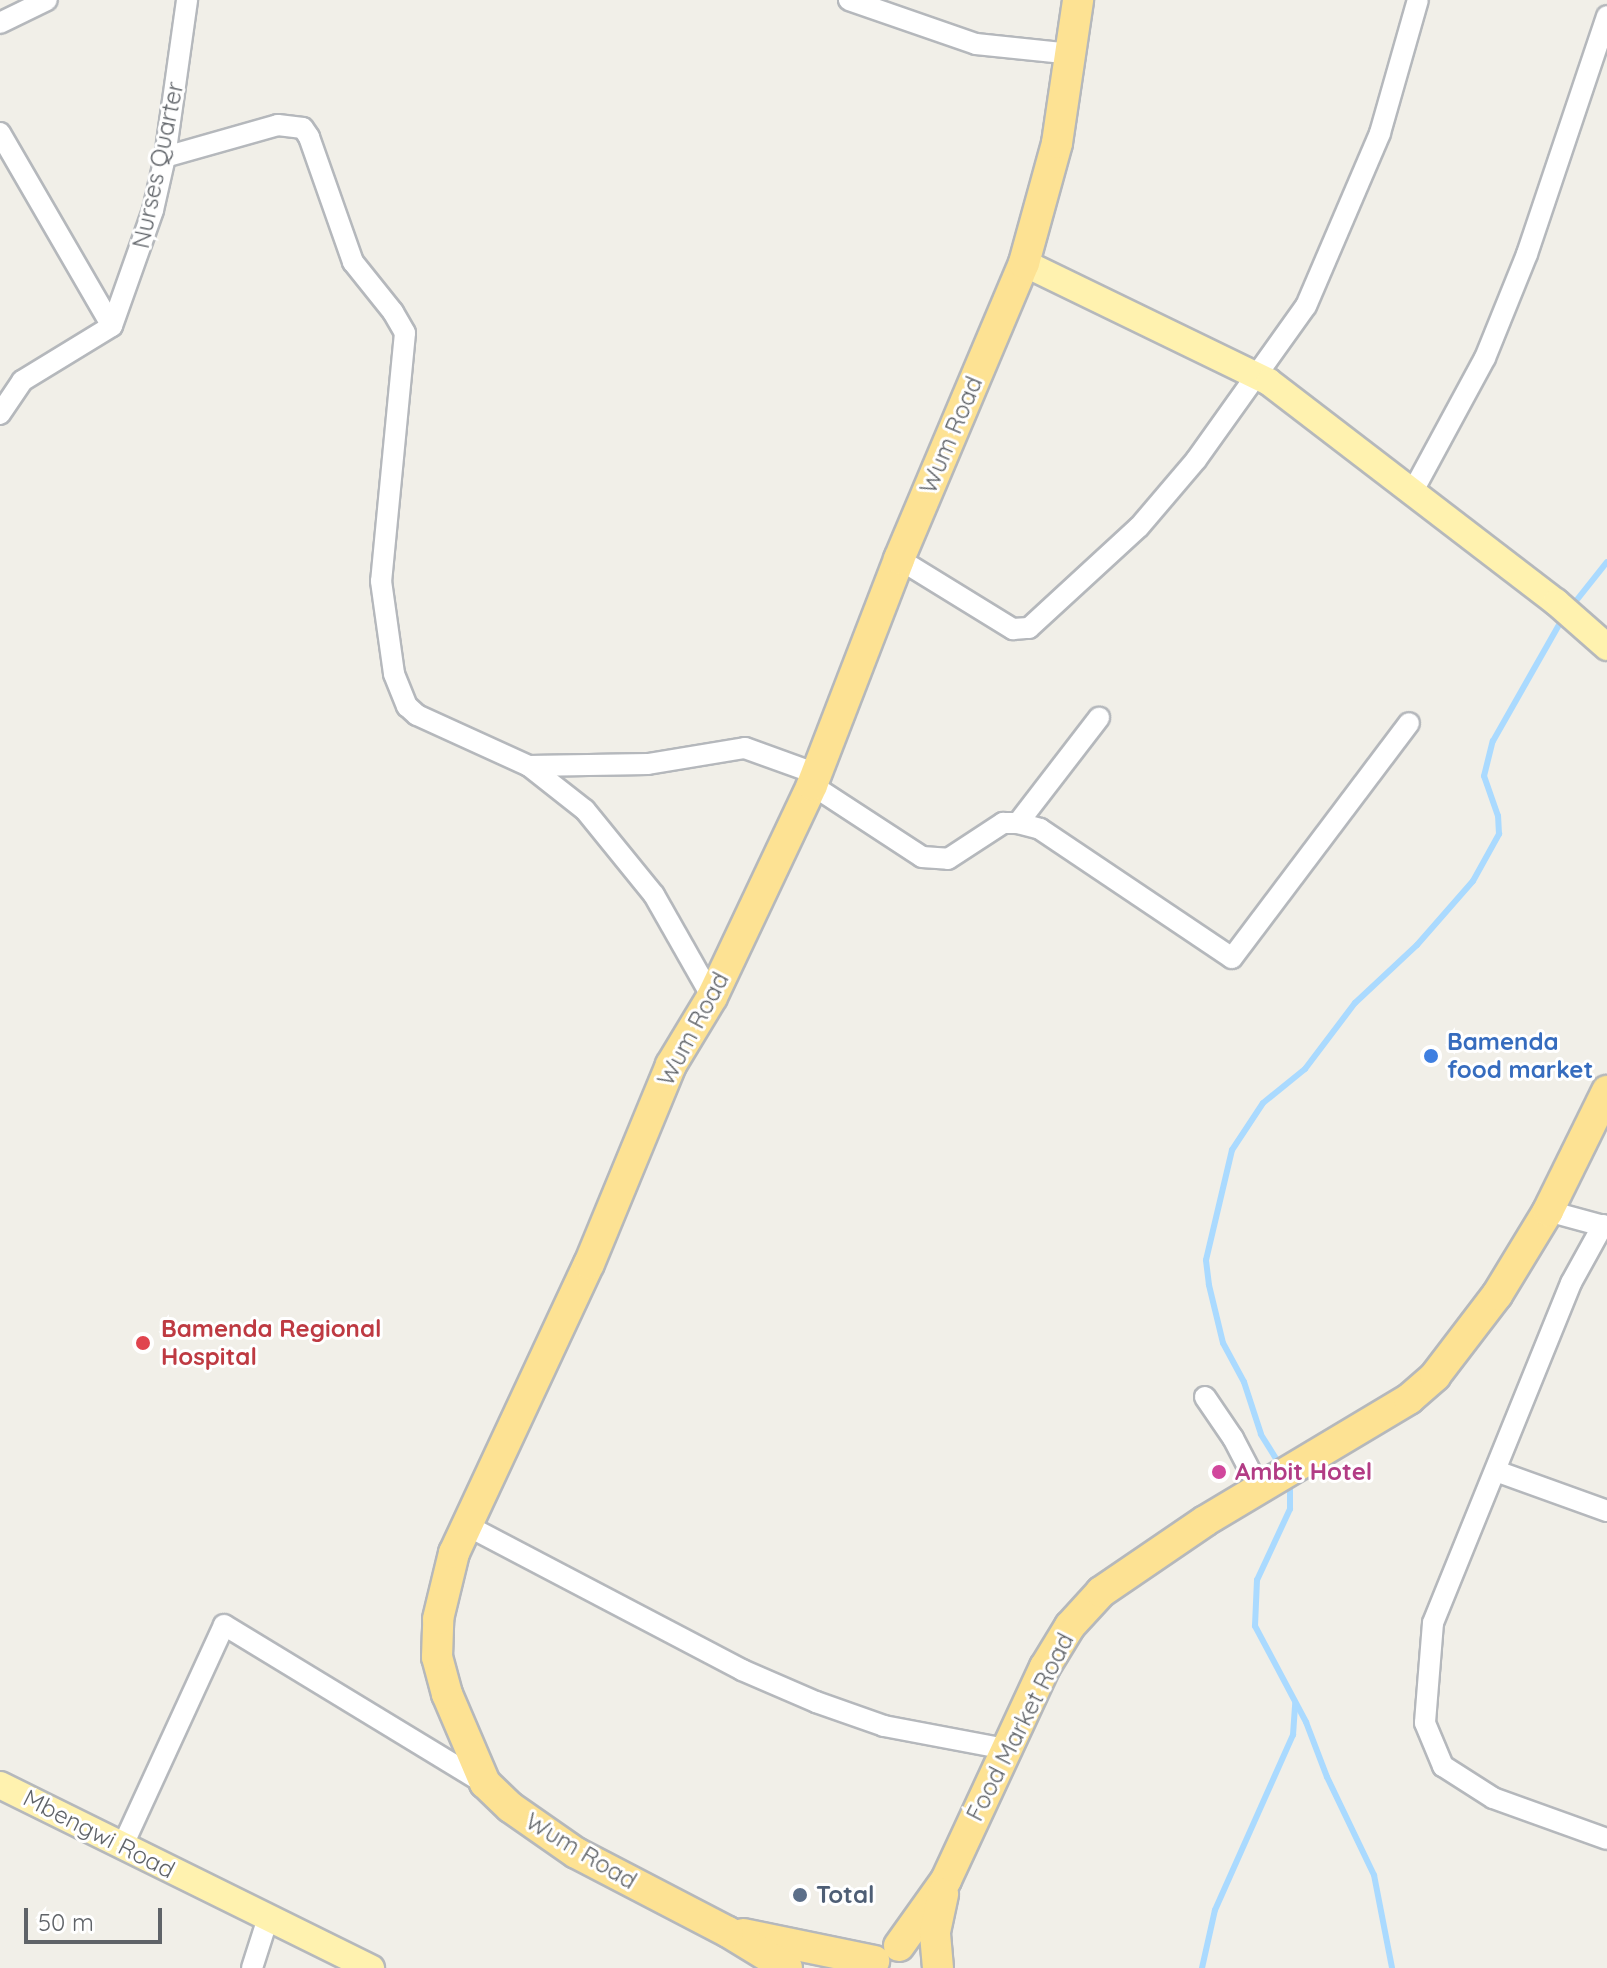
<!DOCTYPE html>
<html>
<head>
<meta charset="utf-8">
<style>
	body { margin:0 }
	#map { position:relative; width:1607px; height:1968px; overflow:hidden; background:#f1efe8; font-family:Quicksand,sans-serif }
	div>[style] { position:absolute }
	.stream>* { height:6px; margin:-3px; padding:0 3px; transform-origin:3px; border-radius:3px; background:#aadaff }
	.roads { filter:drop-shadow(2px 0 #b5b8bc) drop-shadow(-2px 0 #b5b8bc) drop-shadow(0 2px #b5b8bc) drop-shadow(0 -2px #b5b8bc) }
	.minor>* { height:20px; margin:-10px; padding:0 10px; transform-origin:10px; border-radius:10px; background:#fff }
	.major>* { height:26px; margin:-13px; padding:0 13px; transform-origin:13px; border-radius:13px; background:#fff2af }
	.highway>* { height:30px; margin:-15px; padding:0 15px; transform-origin:15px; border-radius:15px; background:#fde293 }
	.dots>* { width:22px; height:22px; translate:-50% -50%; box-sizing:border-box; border:4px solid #fff; border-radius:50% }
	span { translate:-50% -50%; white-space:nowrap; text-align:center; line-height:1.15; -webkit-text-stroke:6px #fff; paint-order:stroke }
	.street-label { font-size:24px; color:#5f6368 }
	.shop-label { font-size:24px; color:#366cbe; font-weight:700 }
	.left { translate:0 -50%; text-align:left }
	.health-label { font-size:24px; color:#be3a42; font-weight:700 }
	.hotel-label { font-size:24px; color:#b23c85; font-weight:700 }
	.service-label { font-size:24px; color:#4e5e75; font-weight:700 }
	.scale { position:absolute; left:24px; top:1908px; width:138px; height:36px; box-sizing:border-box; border:4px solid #5f6368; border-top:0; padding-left:10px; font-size:24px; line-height:28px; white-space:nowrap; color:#5f6368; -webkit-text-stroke:6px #fff; paint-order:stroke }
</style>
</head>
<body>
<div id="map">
	<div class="stream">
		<div style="left:1572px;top:606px;width:56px;rotate:-51.5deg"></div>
		<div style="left:1280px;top:1465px;width:36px;rotate:-122deg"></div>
		<div style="left:1261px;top:1434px;width:55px;rotate:-108.1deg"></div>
		<div style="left:1244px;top:1382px;width:44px;rotate:-118.3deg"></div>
		<div style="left:1223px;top:1343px;width:60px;rotate:-103.6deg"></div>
		<div style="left:1209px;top:1285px;width:25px;rotate:-97deg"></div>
		<div style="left:1206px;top:1260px;width:113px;rotate:-76.7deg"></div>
		<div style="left:1232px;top:1150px;width:56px;rotate:-56.6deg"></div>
		<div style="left:1263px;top:1103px;width:54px;rotate:-39deg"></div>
		<div style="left:1305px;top:1069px;width:83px;rotate:-52.9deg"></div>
		<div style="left:1355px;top:1003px;width:85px;rotate:-43.1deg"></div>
		<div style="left:1417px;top:945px;width:85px;rotate:-48.8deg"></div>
		<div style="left:1473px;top:881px;width:54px;rotate:-61deg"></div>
		<div style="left:1499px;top:834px;width:18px;rotate:-93deg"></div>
		<div style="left:1498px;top:816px;width:42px;rotate:-109.3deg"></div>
		<div style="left:1484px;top:776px;width:36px;rotate:-76deg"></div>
		<div style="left:1493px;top:741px;width:142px;rotate:-60.4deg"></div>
		<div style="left:1290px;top:1481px;width:28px;rotate:90deg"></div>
		<div style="left:1290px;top:1509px;width:78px;rotate:114.9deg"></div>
		<div style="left:1257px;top:1580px;width:46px;rotate:92.5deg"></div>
		<div style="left:1255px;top:1626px;width:109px;rotate:62deg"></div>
		<div style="left:1306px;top:1722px;width:59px;rotate:69.1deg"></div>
		<div style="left:1327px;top:1777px;width:109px;rotate:64.4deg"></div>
		<div style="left:1374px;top:1875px;width:95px;rotate:79deg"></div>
		<div style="left:1202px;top:1968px;width:59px;rotate:-77.4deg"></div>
		<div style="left:1215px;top:1910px;width:192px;rotate:-66deg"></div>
		<div style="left:1293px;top:1735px;width:32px;rotate:-86deg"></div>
	</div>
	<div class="roads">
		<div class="minor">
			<div style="left:849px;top:0;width:134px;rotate:19.1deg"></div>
			<div style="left:976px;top:44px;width:98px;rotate:5.9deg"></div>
			<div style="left:0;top:23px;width:52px;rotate:-26.1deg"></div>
			<div style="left:0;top:133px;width:223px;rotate:59.9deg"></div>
			<div style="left:165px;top:157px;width:117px;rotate:-15.8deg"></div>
			<div style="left:278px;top:125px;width:25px;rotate:7deg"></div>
			<div style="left:303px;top:128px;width:11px;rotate:56deg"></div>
			<div style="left:309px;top:137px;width:133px;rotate:70.6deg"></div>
			<div style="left:353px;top:262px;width:64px;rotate:51.3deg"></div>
			<div style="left:393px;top:312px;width:24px;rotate:60deg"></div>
			<div style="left:405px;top:333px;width:249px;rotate:95.5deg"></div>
			<div style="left:381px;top:581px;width:94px;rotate:82deg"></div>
			<div style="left:394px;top:674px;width:35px;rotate:68deg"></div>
			<div style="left:407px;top:706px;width:13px;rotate:42deg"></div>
			<div style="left:417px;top:715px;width:123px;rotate:24.5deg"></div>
			<div style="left:529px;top:766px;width:71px;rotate:38.2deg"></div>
			<div style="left:585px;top:810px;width:109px;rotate:50.9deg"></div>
			<div style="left:654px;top:895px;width:117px;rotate:60.4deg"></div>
			<div style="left:0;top:414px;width:40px;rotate:-56deg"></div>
			<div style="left:22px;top:381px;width:105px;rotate:-31.4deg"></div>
			<div style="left:112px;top:326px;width:123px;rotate:-70.5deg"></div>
			<div style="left:153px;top:210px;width:54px;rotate:-77.2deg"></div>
			<div style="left:165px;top:157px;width:159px;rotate:-82deg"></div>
			<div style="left:1413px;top:491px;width:151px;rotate:-61.6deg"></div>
			<div style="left:1485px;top:358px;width:112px;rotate:-68deg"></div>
			<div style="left:1527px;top:254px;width:251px;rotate:-71.4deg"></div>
			<div style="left:899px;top:559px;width:134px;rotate:31.6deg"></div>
			<div style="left:1013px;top:629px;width:16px;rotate:-4deg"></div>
			<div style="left:1029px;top:628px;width:149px;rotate:-42.6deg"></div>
			<div style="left:1139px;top:527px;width:88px;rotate:-49.6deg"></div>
			<div style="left:1196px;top:460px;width:189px;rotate:-54.5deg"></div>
			<div style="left:1306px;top:306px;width:188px;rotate:-66.8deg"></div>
			<div style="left:1380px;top:133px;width:138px;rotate:-74.1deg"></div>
			<div style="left:529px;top:766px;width:119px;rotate:-1deg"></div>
			<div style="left:648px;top:764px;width:98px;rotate:-9.4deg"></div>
			<div style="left:745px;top:748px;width:77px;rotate:19.9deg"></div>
			<div style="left:812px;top:785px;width:131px;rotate:33.2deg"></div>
			<div style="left:922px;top:857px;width:26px;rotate:4deg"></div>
			<div style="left:948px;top:859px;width:66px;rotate:-33.2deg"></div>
			<div style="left:1003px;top:823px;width:15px"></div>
			<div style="left:1018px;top:823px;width:23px;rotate:15deg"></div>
			<div style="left:1040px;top:829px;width:231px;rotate:33.9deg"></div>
			<div style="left:1232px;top:958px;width:294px;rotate:-53deg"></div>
			<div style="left:1018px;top:823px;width:133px;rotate:-52.4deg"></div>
			<div style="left:1548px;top:1211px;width:61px;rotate:15.2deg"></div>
			<div style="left:1603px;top:1225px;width:66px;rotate:118.9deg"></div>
			<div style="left:1571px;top:1283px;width:367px;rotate:112.1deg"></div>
			<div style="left:1433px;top:1623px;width:100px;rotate:94.6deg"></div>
			<div style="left:1425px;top:1723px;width:47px;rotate:67.3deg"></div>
			<div style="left:1443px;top:1766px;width:59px;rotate:32.6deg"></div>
			<div style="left:1493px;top:1798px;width:121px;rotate:19.8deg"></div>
			<div style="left:1205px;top:1397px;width:50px;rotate:55.7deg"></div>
			<div style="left:1233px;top:1438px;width:56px;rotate:62.5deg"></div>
			<div style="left:1496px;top:1471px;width:118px;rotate:19.8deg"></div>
			<div style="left:466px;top:1525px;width:312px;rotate:27.7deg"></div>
			<div style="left:742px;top:1670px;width:81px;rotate:23.4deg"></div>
			<div style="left:816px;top:1702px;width:72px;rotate:19.4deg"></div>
			<div style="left:884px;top:1726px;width:124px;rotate:10.7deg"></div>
			<div style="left:122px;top:1847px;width:244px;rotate:-65.3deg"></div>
			<div style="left:224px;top:1625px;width:304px;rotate:31.3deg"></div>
			<div style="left:252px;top:1968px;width:52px;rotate:-72.3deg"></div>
		</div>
		<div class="major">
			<div style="left:1024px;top:263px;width:272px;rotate:25.9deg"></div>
			<div style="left:1269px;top:382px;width:362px;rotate:37.5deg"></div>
			<div style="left:1556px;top:602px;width:68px;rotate:41.4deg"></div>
			<div style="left:0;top:1785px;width:414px;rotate:26.3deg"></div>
		</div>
		<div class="highway">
			<div style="left:743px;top:1934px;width:134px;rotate:11.6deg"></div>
			<div style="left:899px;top:1946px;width:81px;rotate:-54.5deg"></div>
			<div style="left:946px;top:1880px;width:235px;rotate:-65.1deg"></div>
			<div style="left:1045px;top:1667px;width:48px;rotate:-58.6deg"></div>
			<div style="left:1070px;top:1626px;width:46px;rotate:-47.6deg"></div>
			<div style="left:1101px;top:1592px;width:126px;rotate:-34.3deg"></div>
			<div style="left:1205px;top:1521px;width:238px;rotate:-30.9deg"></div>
			<div style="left:1409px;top:1399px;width:35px;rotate:-41deg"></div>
			<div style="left:1435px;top:1376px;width:102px;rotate:-52.6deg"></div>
			<div style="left:1497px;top:1295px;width:98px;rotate:-58.7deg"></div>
			<div style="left:1548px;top:1211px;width:134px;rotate:-63.8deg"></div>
			<div style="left:787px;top:1968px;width:69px;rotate:-148.6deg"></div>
			<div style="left:728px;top:1932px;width:171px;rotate:-152.5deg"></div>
			<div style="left:576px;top:1853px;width:80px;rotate:-145.1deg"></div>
			<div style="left:510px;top:1807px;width:35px;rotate:-136deg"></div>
			<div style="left:485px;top:1783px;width:97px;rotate:-113.1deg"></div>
			<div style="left:447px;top:1694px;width:38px;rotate:-105deg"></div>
			<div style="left:437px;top:1657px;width:38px;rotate:-88deg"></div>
			<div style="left:438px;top:1619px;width:68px;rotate:-76.4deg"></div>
			<div style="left:454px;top:1553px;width:319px;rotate:-65deg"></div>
			<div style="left:589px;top:1264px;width:215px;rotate:-67.6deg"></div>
			<div style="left:671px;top:1065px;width:79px;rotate:-58.9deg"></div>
			<div style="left:712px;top:997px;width:234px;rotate:-64.7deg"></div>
			<div style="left:812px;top:785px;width:242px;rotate:-68.9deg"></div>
			<div style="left:899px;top:559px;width:321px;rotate:-67.1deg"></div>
			<div style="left:1024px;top:263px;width:124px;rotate:-74.6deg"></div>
			<div style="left:1057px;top:143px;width:145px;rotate:-81.6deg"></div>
			<div style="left:938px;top:1968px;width:36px;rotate:-95deg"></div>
			<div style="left:935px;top:1932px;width:39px;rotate:-78deg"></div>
		</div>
	</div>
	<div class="dots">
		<div style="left:1431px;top:1056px;background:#3f7fe0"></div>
		<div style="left:143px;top:1343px;background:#e0444e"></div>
		<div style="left:1219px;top:1472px;background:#d1479c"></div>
		<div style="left:800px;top:1895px;background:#5c6f8a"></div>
	</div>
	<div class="street-label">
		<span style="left:158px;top:165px;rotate:-78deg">Nurses Quarter</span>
		<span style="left:951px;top:435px;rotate:-67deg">Wum Road</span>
		<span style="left:693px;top:1029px;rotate:-62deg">Wum Road</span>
		<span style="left:1020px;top:1727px;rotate:-63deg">Food Market Road</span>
		<span style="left:99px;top:1834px;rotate:27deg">Mbengwi Road</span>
		<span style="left:581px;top:1851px;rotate:31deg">Wum Road</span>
	</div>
	<div class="shop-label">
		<span class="left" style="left:1447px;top:1056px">Bamenda<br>food market</span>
	</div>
	<div class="health-label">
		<span class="left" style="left:161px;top:1343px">Bamenda Regional<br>Hospital</span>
	</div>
	<div class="hotel-label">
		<span class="left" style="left:1235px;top:1472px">Ambit Hotel</span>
	</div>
	<div class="service-label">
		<span class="left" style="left:816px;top:1895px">Total</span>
	</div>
	<div class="scale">50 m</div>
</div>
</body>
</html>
